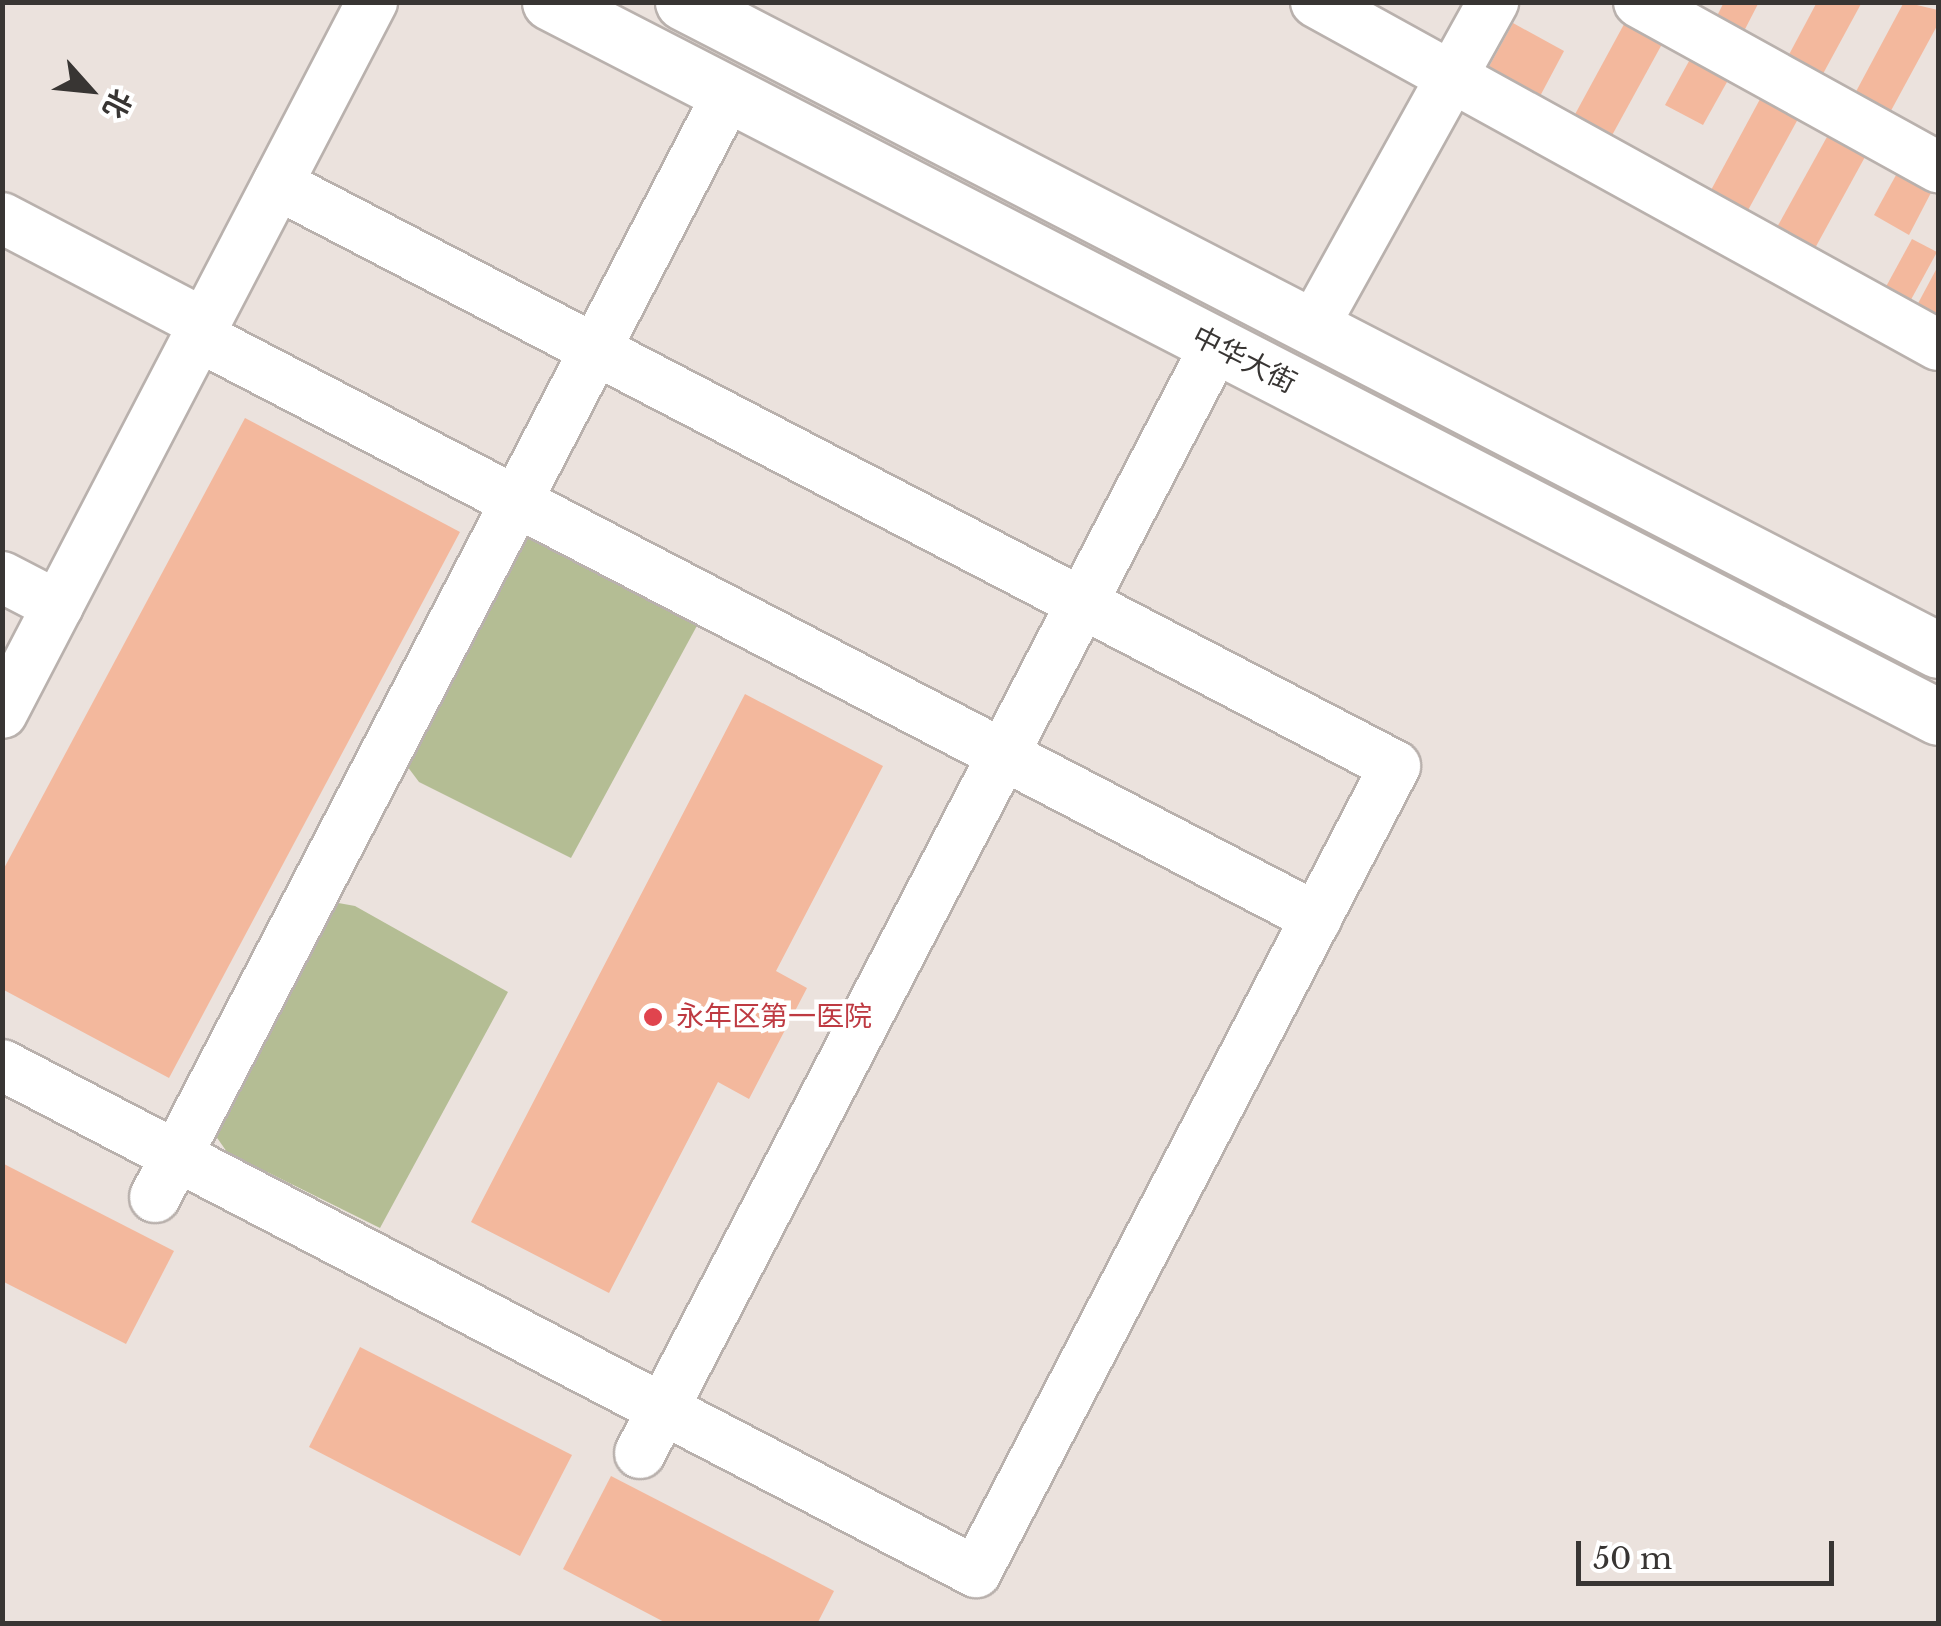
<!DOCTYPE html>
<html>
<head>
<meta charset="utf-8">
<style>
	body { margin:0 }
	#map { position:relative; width:1941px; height:1626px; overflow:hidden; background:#ebe2dd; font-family:"Libre Baskerville","Noto Sans SC",serif }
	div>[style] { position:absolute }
	.green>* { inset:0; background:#b4bd94 }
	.building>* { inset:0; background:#f3b89d }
	.roads { filter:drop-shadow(2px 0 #b9b1ad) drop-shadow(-2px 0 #b9b1ad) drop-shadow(0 2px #b9b1ad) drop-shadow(0 -2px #b9b1ad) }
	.minor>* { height:50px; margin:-25px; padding:0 25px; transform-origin:25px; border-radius:25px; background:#fff }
	.highway>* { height:55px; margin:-27.5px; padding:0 27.5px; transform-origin:27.5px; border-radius:27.5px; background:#fff }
	.dots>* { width:28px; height:28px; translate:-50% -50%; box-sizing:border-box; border:5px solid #fff; border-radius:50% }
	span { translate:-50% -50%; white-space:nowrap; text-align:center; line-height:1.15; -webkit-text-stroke:9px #fff; paint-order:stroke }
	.street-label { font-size:28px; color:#383533 }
	.health-label { font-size:28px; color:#be3a42 }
	.left { translate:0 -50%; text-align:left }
	.frame { position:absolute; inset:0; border:5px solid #383533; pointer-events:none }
	.north { position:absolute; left:40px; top:40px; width:100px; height:100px; -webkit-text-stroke:8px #fff; paint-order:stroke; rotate:117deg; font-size:28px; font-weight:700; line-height:40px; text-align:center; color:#383533 }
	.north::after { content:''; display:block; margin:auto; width:35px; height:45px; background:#383533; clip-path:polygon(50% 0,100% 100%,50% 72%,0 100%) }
	.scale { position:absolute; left:1576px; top:1541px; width:258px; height:45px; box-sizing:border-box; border:5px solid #383533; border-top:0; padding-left:12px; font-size:30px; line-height:35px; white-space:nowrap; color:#383533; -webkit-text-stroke:8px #fff; paint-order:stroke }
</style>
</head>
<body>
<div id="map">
	<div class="green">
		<div style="clip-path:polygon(524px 533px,699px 622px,571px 858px,419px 782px,404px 762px)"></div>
		<div style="clip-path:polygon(333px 902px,355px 906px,508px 992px,380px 1228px,227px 1152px,213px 1132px)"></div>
	</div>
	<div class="building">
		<div style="clip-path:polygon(1724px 2px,1759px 2px,1742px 35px,1715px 20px)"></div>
		<div style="clip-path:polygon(1817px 2px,1862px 2px,1818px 83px,1784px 64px)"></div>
		<div style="clip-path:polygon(1904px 2px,1938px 10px,1938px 24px,1887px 118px,1852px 99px)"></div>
		<div style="clip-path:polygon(1629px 15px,1667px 35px,1610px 139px,1573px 118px)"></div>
		<div style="clip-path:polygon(1513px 23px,1564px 51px,1538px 100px,1486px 72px)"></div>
		<div style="clip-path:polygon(1694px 52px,1732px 73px,1703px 125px,1665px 105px)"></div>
		<div style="clip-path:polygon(1766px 88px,1804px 108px,1747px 212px,1710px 192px)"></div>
		<div style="clip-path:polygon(1833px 126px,1871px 146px,1814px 250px,1776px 229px)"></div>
		<div style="clip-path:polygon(1901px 166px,1935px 185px,1909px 235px,1874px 215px)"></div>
		<div style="clip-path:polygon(1912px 239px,1937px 252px,1907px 307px,1882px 294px)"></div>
		<div style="clip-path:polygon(1938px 266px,1938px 322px,1915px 309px)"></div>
		<div style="clip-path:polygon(245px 418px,460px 532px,169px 1078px,2px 989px,2px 872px)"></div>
		<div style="clip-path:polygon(745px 694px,883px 766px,776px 971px,807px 988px,749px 1099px,718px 1082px,609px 1293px,471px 1222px)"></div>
		<div style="clip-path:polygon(2px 1163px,174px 1251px,126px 1344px,2px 1281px)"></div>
		<div style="clip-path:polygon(360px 1347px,572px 1455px,520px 1556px,309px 1447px)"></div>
		<div style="clip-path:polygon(611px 1476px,834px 1591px,817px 1624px,668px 1624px,563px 1569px)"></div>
	</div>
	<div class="roads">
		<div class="minor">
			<div style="left:1316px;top:2px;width:710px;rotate:28.87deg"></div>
			<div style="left:1639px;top:2px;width:342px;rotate:28.9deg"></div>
			<div style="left:2px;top:218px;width:229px;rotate:27.6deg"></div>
			<div style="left:1313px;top:327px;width:372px;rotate:-61deg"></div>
			<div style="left:198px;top:336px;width:1261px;rotate:27.48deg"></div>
			<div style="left:2px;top:577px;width:63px;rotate:27.4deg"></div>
			<div style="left:2px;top:713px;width:802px;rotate:-62.51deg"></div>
			<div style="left:2px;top:1065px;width:1098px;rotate:27.5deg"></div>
			<div style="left:976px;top:1572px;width:908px;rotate:-62.53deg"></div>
			<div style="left:1395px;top:766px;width:1260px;rotate:-152.5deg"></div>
			<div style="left:155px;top:1197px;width:1243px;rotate:-62.55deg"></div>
			<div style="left:640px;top:1453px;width:1249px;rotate:-62.53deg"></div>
		</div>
		<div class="highway">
			<div style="left:550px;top:2px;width:1561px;rotate:27.25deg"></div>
			<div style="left:683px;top:2px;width:1412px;rotate:27.31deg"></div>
		</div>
	</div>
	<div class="dots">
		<div style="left:653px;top:1017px;background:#e0444e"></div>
	</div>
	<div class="street-label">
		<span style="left:1244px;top:360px;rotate:27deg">中华大街</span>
	</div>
	<div class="health-label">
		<span class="left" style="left:676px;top:1017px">永年区第一医院</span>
	</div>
	<div class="frame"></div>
	<div class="north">北</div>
	<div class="scale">50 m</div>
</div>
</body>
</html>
